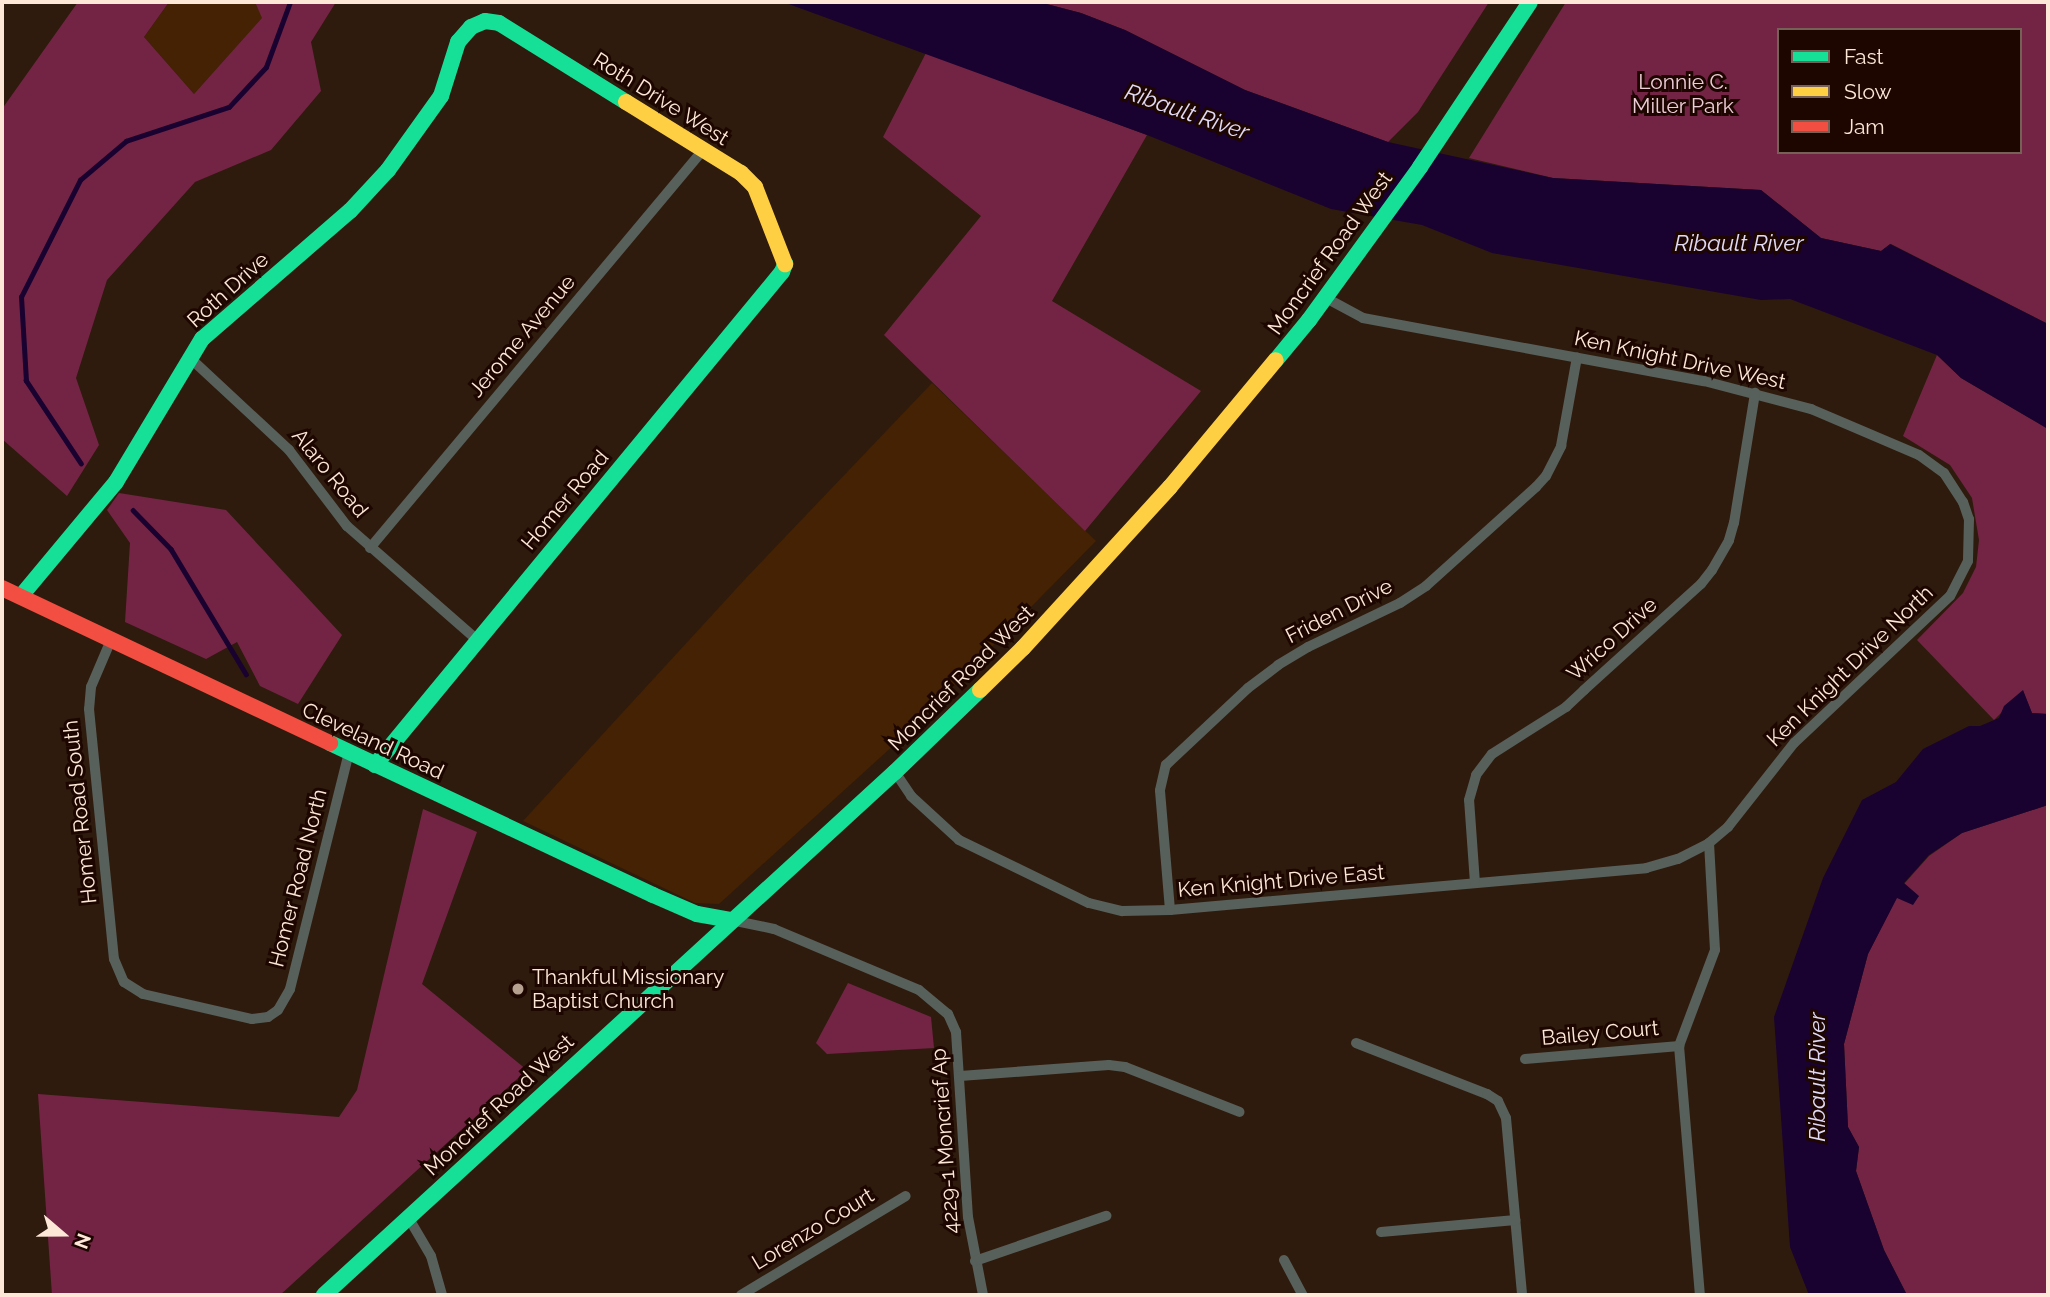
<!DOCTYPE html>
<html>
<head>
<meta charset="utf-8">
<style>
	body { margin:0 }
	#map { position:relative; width:2050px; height:1297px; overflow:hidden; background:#2e1b0d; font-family:Raleway,sans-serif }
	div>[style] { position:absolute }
	.built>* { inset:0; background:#442203 }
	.green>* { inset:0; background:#732444 }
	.water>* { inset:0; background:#190230 }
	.stream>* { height:4.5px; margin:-2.25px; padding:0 2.25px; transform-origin:2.25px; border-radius:2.25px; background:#190230 }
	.street>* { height:10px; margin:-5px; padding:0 5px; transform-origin:5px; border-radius:5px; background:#57605a }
	.fast>* { height:16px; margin:-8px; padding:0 8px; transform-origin:8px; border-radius:8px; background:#16e098 }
	.slow>* { height:16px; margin:-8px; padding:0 8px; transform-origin:8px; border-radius:8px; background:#ffcf43 }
	.jam>* { height:16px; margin:-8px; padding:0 8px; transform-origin:8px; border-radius:8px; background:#f24e42 }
	.dots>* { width:19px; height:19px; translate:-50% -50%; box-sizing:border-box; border:4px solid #1d0600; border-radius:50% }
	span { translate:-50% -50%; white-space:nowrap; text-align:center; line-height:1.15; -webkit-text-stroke:6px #1d0600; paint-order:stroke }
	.park-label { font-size:21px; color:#edcdd7 }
	.street-label { font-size:21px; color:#fde7d7 }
	.poi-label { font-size:21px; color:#fde7d7 }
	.left { translate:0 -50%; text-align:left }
	.water-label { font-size:23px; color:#e1daf6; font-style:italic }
	.frame { position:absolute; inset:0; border:4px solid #fde7d7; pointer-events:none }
	.legend { position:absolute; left:1777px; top:28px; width:245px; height:126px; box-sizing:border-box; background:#1d0600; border:2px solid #776056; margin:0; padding:9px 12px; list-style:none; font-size:21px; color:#fde7d7 }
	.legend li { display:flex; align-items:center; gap:14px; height:35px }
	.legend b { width:35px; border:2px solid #776056 }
	.north { position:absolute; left:28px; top:1199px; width:70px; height:70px; -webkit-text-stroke:5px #1d0600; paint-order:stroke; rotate:110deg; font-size:19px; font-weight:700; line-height:28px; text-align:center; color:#fde7d7 }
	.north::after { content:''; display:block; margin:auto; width:24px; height:32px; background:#fde7d7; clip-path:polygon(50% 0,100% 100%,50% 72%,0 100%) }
</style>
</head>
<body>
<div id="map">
	<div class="built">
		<div style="clip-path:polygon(169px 2px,255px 2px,263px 18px,194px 94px,144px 37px)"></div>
		<div style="clip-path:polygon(932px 383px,1096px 541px,906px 734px,719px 904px,695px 903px,523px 821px,747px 577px)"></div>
	</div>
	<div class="green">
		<div style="clip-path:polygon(78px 2px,169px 2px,144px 37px,194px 94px,262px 18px,255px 2px,336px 2px,311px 42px,321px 91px,271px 150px,195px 182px,107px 280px,76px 378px,99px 445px,67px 496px,2px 439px,2px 109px)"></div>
		<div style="clip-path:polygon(1039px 2px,1489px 2px,1418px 112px,1388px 142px,1245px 90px,1125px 30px,1081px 13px)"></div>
		<div style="clip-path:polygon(evenodd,1566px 2px,2048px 2px,2048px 324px,1891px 244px,1881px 251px,1821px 238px,1761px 190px,1553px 178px,1469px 158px,1566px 2px,1779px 30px,2020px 30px,2020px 152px,1779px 152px,1779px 30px)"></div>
		<div style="clip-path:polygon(926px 53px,1147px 135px,1052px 301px,1201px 391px,1085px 531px,884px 335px,981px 216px,883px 137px)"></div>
		<div style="clip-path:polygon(1937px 355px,1961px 378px,2048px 429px,2048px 714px,2032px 713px,2023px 691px,1994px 720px,1917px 640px,1963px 593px,1976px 567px,1979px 540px,1972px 498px,1950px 465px,1903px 436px)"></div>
		<div style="clip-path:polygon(119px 493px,226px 510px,342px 635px,298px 704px,260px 686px,237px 642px,206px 659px,125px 622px,130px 543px,107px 510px)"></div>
		<div style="clip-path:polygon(2048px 805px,2048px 1295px,1907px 1295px,1884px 1250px,1856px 1171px,1859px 1147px,1848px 1127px,1844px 1044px,1868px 954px,1897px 897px,1919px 897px,1904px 884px,1929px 856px,1962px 833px)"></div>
		<div style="clip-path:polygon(423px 809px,477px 832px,422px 984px,527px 1070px,280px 1295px,52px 1295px,38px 1094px,339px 1117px,357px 1090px)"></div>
		<div style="clip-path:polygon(848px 983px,931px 1017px,934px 1048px,827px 1054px,816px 1043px)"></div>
	</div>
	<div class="water">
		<div style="clip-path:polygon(783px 2px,1039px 2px,1081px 13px,1125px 30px,1245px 90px,1388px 142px,1553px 178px,1761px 190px,1821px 238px,1881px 251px,1890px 244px,2048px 324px,2048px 429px,1961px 378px,1937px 355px,1790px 299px,1761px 300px,1492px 253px,1422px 225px,1331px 209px,1147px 135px)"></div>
		<div style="clip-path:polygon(2023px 690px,2032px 713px,2048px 714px,2048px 805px,1962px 833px,1929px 855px,1904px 883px,1919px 896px,1913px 905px,1897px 898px,1868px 954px,1844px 1044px,1848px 1127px,1859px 1147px,1856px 1171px,1884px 1250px,1907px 1295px,1809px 1295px,1790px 1247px,1774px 1017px,1823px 878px,1862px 800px,1896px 782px,1923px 749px,1969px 726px,1980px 726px,1999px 718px,2004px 706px)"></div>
	</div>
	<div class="stream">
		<div style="left:81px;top:464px;width:100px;rotate:-123.5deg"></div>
		<div style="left:26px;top:381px;width:84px;rotate:-93.4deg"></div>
		<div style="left:21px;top:297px;width:131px;rotate:-63.2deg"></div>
		<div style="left:80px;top:180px;width:60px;rotate:-40.3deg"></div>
		<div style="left:126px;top:141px;width:108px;rotate:-18.3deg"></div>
		<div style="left:229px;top:107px;width:54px;rotate:-47.2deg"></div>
		<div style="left:266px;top:67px;width:69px;rotate:-69.7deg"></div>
		<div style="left:133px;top:510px;width:54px;rotate:45.7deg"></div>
		<div style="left:171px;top:549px;width:146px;rotate:59deg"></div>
	</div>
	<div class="street">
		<div style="left:1326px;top:298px;width:42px;rotate:28.4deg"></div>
		<div style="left:1363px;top:318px;width:347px;rotate:10.5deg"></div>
		<div style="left:1704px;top:381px;width:111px;rotate:14.7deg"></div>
		<div style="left:1811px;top:409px;width:117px;rotate:23.1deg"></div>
		<div style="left:1919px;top:455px;width:31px;rotate:36deg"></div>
		<div style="left:1944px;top:473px;width:35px;rotate:57deg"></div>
		<div style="left:1963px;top:502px;width:18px;rotate:71deg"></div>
		<div style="left:1969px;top:519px;width:42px;rotate:91.4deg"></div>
		<div style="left:1968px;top:561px;width:39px;rotate:117deg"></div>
		<div style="left:1950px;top:596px;width:214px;rotate:136.7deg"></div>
		<div style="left:1794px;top:743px;width:107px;rotate:128.2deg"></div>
		<div style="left:1728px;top:827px;width:25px;rotate:140deg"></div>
		<div style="left:1709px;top:843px;width:107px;rotate:86.8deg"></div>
		<div style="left:1715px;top:950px;width:103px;rotate:110.6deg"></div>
		<div style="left:1679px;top:1046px;width:250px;rotate:85.2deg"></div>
		<div style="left:189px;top:357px;width:137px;rotate:42.9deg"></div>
		<div style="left:289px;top:450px;width:96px;rotate:52.7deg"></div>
		<div style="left:347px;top:526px;width:171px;rotate:41.2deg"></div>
		<div style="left:370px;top:548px;width:519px;rotate:-50.08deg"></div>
		<div style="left:111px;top:640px;width:51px;rotate:113.1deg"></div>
		<div style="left:91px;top:687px;width:22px;rotate:95deg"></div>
		<div style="left:89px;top:709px;width:251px;rotate:84.3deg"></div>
		<div style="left:114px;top:959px;width:25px;rotate:67deg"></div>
		<div style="left:124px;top:982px;width:22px;rotate:32deg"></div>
		<div style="left:143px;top:994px;width:112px;rotate:12.9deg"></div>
		<div style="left:252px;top:1019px;width:16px;rotate:-7deg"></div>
		<div style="left:268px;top:1017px;width:12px;rotate:-35deg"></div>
		<div style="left:278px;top:1010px;width:24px;rotate:-60deg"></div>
		<div style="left:290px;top:989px;width:243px;rotate:-76deg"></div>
		<div style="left:895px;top:772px;width:29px;rotate:56deg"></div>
		<div style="left:911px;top:796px;width:65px;rotate:42.5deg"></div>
		<div style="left:959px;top:840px;width:144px;rotate:25.9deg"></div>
		<div style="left:1089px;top:903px;width:34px;rotate:14deg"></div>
		<div style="left:1122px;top:911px;width:48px;rotate:-1.2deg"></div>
		<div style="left:1170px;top:910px;width:478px;rotate:-5deg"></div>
		<div style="left:1646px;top:868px;width:33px;rotate:-16deg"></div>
		<div style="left:1678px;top:859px;width:35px;rotate:-27deg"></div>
		<div style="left:1475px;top:883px;width:83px;rotate:-94.1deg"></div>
		<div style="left:1469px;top:800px;width:26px;rotate:-74deg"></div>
		<div style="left:1476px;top:775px;width:26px;rotate:-53deg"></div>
		<div style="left:1492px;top:754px;width:88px;rotate:-32.4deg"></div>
		<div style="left:1566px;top:707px;width:25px;rotate:-43deg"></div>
		<div style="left:1584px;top:690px;width:158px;rotate:-42.2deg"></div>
		<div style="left:1701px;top:584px;width:18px;rotate:-52deg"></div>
		<div style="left:1712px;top:570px;width:34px;rotate:-60deg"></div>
		<div style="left:1729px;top:540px;width:18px;rotate:-74deg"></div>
		<div style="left:1734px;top:523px;width:132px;rotate:-80.8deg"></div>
		<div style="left:1170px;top:910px;width:120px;rotate:-94.8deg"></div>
		<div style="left:1160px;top:790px;width:26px;rotate:-77deg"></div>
		<div style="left:1166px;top:765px;width:112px;rotate:-43.2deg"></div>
		<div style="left:1248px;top:688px;width:38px;rotate:-37deg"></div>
		<div style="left:1278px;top:665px;width:35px;rotate:-31deg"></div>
		<div style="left:1308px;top:647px;width:102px;rotate:-25.6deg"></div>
		<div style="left:1400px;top:603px;width:31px;rotate:-33deg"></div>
		<div style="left:1426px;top:586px;width:148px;rotate:-42deg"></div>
		<div style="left:1536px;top:487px;width:15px;rotate:-48deg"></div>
		<div style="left:1546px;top:476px;width:34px;rotate:-63deg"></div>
		<div style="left:1561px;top:446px;width:90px;rotate:-79.8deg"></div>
		<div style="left:731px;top:920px;width:44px;rotate:11.8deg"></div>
		<div style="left:774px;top:929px;width:157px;rotate:22.8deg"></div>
		<div style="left:919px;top:990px;width:38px;rotate:40deg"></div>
		<div style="left:948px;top:1014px;width:20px;rotate:66deg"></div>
		<div style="left:956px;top:1032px;width:185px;rotate:86.3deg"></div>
		<div style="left:968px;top:1217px;width:79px;rotate:79.1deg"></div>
		<div style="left:1356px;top:1043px;width:141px;rotate:21.3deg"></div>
		<div style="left:1487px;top:1094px;width:13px;rotate:32deg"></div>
		<div style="left:1498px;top:1101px;width:19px;rotate:65deg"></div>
		<div style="left:1506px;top:1118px;width:178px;rotate:84.8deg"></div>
		<div style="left:1525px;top:1059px;width:155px;rotate:-4.8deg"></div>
		<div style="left:960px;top:1076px;width:149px;rotate:-4.2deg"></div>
		<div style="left:1109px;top:1065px;width:16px;rotate:7deg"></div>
		<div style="left:1125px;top:1067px;width:123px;rotate:21.4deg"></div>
		<div style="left:408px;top:1217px;width:45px;rotate:59.5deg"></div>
		<div style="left:431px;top:1256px;width:41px;rotate:74.2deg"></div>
		<div style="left:1381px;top:1232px;width:135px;rotate:-5.1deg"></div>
		<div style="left:1284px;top:1260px;width:40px;rotate:62deg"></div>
		<div style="left:975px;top:1261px;width:139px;rotate:-19deg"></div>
		<div style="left:741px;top:1295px;width:192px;rotate:-31deg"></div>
	</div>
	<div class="fast">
		<div style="left:1276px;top:360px;width:52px;rotate:-50.5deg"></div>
		<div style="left:1309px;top:320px;width:189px;rotate:-54deg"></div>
		<div style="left:1420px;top:167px;width:198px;rotate:-56.3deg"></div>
		<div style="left:21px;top:596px;width:148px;rotate:-50.2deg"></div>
		<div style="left:116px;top:482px;width:167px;rotate:-59deg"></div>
		<div style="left:202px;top:339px;width:196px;rotate:-40.9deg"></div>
		<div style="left:350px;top:211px;width:56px;rotate:-47.2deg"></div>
		<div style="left:388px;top:170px;width:91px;rotate:-54.4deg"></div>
		<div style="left:441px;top:96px;width:57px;rotate:-72.5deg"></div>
		<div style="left:458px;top:42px;width:20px;rotate:-49deg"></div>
		<div style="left:471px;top:27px;width:15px;rotate:-23deg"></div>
		<div style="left:485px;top:21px;width:14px;rotate:8deg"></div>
		<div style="left:499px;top:23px;width:150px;rotate:31.9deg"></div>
		<div style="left:330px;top:743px;width:357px;rotate:25.2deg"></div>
		<div style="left:653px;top:895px;width:48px;rotate:23.4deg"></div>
		<div style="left:697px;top:914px;width:35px;rotate:10deg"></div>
		<div style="left:375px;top:765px;width:639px;rotate:-50.46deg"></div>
		<div style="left:782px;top:272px;width:9px;rotate:-69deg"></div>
		<div style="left:324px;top:1295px;width:774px;rotate:-42.49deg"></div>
		<div style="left:895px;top:772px;width:118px;rotate:-44deg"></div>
	</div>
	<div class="slow">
		<div style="left:626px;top:102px;width:135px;rotate:31.7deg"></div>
		<div style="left:741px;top:173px;width:20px;rotate:45deg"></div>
		<div style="left:755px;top:187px;width:83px;rotate:68.7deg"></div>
		<div style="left:980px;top:690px;width:60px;rotate:-44.3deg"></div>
		<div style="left:1023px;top:648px;width:218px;rotate:-47.6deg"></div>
		<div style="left:1170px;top:487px;width:165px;rotate:-50.2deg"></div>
	</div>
	<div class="jam">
		<div style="left:2px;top:588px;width:363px;rotate:25.3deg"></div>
	</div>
	<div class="dots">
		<div style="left:518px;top:989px;background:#b5a090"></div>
	</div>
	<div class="park-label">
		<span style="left:1683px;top:94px">Lonnie C.<br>Miller Park</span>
	</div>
	<div class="street-label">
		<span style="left:661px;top:99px;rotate:32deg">Roth Drive West</span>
		<span style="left:1330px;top:253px;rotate:-54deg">Moncrief Road West</span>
		<span style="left:228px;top:290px;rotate:-42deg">Roth Drive</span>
		<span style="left:522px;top:336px;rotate:-50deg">Jerome Avenue</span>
		<span style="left:1680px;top:360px;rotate:12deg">Ken Knight Drive West</span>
		<span style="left:330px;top:473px;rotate:51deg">Alaro Road</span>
		<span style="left:565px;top:500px;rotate:-50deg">Homer Road</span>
		<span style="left:1339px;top:611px;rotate:-27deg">Friden Drive</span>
		<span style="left:1612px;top:639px;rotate:-42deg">Wrico Drive</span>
		<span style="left:1850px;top:666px;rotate:-44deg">Ken Knight Drive North</span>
		<span style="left:961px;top:678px;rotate:-45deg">Moncrief Road West</span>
		<span style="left:373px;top:741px;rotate:25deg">Cleveland Road</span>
		<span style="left:80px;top:812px;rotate:-96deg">Homer Road South</span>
		<span style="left:298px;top:878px;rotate:-76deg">Homer Road North</span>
		<span style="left:1281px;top:881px;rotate:-5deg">Ken Knight Drive East</span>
		<span style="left:1600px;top:1033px;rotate:-5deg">Bailey Court</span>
		<span style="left:499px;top:1105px;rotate:-43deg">Moncrief Road West</span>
		<span style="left:945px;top:1141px;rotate:-94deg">4229-1 Moncrief Ap</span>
		<span style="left:813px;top:1229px;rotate:-31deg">Lorenzo Court</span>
	</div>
	<div class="poi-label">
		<span class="left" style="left:532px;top:989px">Thankful Missionary<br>Baptist Church</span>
	</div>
	<div class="water-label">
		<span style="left:1187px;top:112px;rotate:19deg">Ribault River</span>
		<span style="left:1739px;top:243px">Ribault River</span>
		<span style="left:1817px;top:1077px;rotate:-90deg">Ribault River</span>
	</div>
	<div class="frame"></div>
	<ul class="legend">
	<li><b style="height:9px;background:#16e098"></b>Fast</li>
	<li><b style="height:9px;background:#ffcf43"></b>Slow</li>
	<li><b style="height:9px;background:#f24e42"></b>Jam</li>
	</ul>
	<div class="north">N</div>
</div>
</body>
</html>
